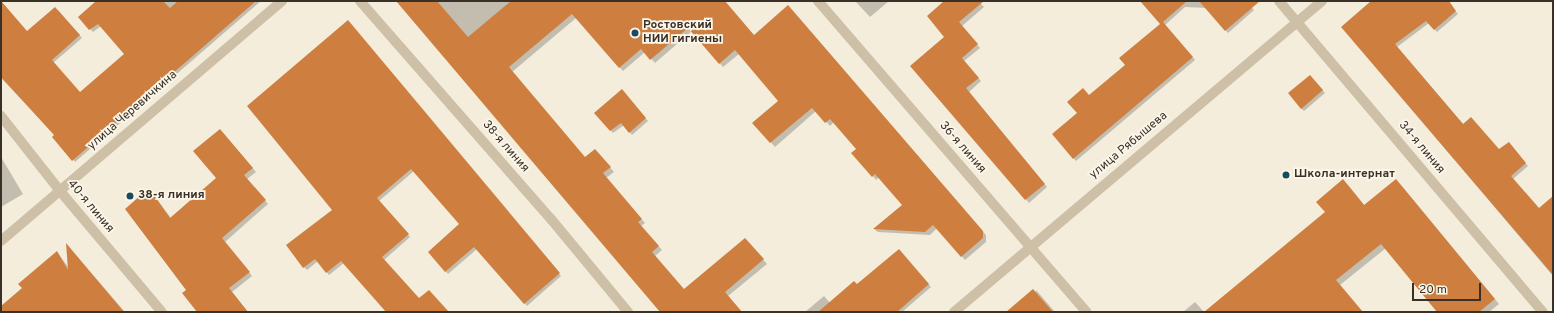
<!DOCTYPE html>
<html>
<head>
<meta charset="utf-8">
<style>
	body { margin:0 }
	#map { position:relative; width:1554px; height:313px; overflow:hidden; background:#f4eddc; font-family:Overpass,sans-serif }
	div>[style] { position:absolute }
	.shadow>* { inset:0; background:#0003 }
	.building>* { inset:0; background:#ce7f40 }
	.minor>* { height:10px; margin:-5px; padding:0 5px; transform-origin:5px; border-radius:5px; background:#cdc0a7 }
	.tertiary>* { height:10px; margin:-5px; padding:0 5px; transform-origin:5px; border-radius:5px; background:#cdc0a7 }
	.dots>* { width:11px; height:11px; translate:-50% -50%; box-sizing:border-box; border:2px solid #fbf6e9; border-radius:50% }
	span { translate:-50% -50%; white-space:nowrap; text-align:center; line-height:1.15; -webkit-text-stroke:3.5px #fbf6e9; paint-order:stroke }
	.poi-label { font-size:12px; color:#393128; font-weight:700 }
	.left { translate:0 -50%; text-align:left }
	.street-label { font-size:12px; color:#393128 }
	.frame { position:absolute; inset:0; border:2px solid #393128; pointer-events:none }
	.scale { position:absolute; left:1412px; top:283px; width:69px; height:18px; box-sizing:border-box; border:2px solid #393128; border-top:0; padding-left:5px; font-size:12px; line-height:14px; white-space:nowrap; color:#393128; -webkit-text-stroke:3px #fbf6e9; paint-order:stroke }
</style>
</head>
<body>
<div id="map">
	<div class="shadow">
		<div style="clip-path:polygon(1px 1px,27px 32px,58px 10px,82px 38px,53px 63px,80px 93px,126px 54px,101px 26px,93px 32px,79px 17px,97px 1px,261px 1px,75px 162px,55px 135px,1px 78px)"></div>
		<div style="clip-path:polygon(397px 1px,727px 1px,725px 2px,754px 36px,792px 10px,986px 235px,986px 242px,965px 260px,937px 228px,930px 235px,878px 232px,874px 229px,903px 205px,879px 177px,876px 180px,873px 176px,857px 149px,834px 122px,830px 126px,816px 111px,775px 147px,754px 123px,780px 101px,739px 54px,723px 67px,692px 31px,655px 63px,645px 52px,623px 71px,576px 18px,512px 72px,585px 158px,599px 154px,614px 172px,606px 178px,645px 223px,641px 226px,662px 250px,655px 256px,684px 290px,749px 243px,767px 264px,728px 296px,742px 312px,661px 312px)"></div>
		<div style="clip-path:polygon(855px 1px,889px 1px,870px 17px)"></div>
		<div style="clip-path:polygon(946px 1px,978px 1px,984px 7px,962px 26px,980px 48px,964px 61px,981px 81px,969px 92px,1047px 187px,1029px 203px,911px 66px,945px 37px)"></div>
		<div style="clip-path:polygon(1142px 1px,1246px 1px,1254px 10px,1228px 33px,1207px 8px,1185px 7px,1165px 25px,1195px 60px,1076px 161px,1053px 134px,1078px 113px,1089px 96px,1126px 65px,1161px 24px)"></div>
		<div style="clip-path:polygon(1373px 1px,1447px 1px,1458px 14px,1437px 32px,1429px 23px,1397px 47px,1464px 125px,1499px 151px,1511px 146px,1528px 166px,1513px 179px,1539px 209px,1553px 201px,1553px 276px,1342px 27px)"></div>
		<div style="clip-path:polygon(350px 24px,561px 276px,527px 306px,477px 249px,448px 274px,429px 252px,461px 224px,414px 171px,379px 201px,410px 237px,384px 260px,419px 300px,448px 312px,392px 312px,344px 263px,329px 275px,318px 261px,307px 270px,304px 267px,334px 210px)"></div>
		<div style="clip-path:polygon(1312px 78px,1325px 93px,1304px 111px,1301px 108px)"></div>
		<div style="clip-path:polygon(624px 93px,648px 121px,632px 135px,624px 125px,613px 133px,596px 113px)"></div>
		<div style="clip-path:polygon(223px 133px,256px 172px,247px 179px,268px 204px,225px 242px,252px 276px,232px 292px,248px 312px,198px 312px,187px 290px,152px 193px,171px 218px,217px 179px)"></div>
		<div style="clip-path:polygon(1px 157px,23px 194px,1px 207px)"></div>
		<div style="clip-path:polygon(1348px 185px,1365px 206px,1401px 185px,1499px 304px,1489px 312px,1438px 312px,1386px 248px,1340px 285px,1362px 312px,1205px 312px,1326px 212px)"></div>
		<div style="clip-path:polygon(57px 252px,69px 268px,73px 252px,125px 312px,1px 312px,1px 307px,23px 288px)"></div>
		<div style="clip-path:polygon(901px 253px,931px 287px,902px 312px,805px 312px,824px 296px,830px 303px)"></div>
		<div style="clip-path:polygon(1036px 290px,1055px 312px,1007px 312px,1036px 293px)"></div>
		<div style="clip-path:polygon(1195px 302px,1204px 312px,1183px 312px)"></div>
	</div>
	<div class="building">
		<div style="clip-path:polygon(1px 1px,27px 31px,55px 7px,80px 35px,52px 60px,80px 92px,124px 54px,98px 24px,89px 30px,78px 17px,96px 1px,163px 1px,170px 8px,178px 1px,256px 1px,72px 161px,52px 137px,54px 135px,1px 77px)"></div>
		<div style="clip-path:polygon(396px 1px,437px 1px,468px 37px,511px 1px,725px 1px,754px 35px,788px 5px,983px 231px,983px 238px,961px 257px,933px 225px,925px 232px,873px 229px,902px 205px,875px 174px,872px 177px,851px 153px,856px 149px,830px 119px,825px 123px,812px 108px,770px 143px,752px 123px,778px 101px,735px 50px,719px 64px,688px 28px,650px 60px,641px 49px,619px 68px,572px 14px,509px 67px,585px 157px,595px 149px,611px 167px,603px 173px,642px 219px,638px 222px,659px 246px,652px 252px,684px 289px,745px 238px,764px 259px,725px 292px,742px 312px,660px 312px)"></div>
		<div style="clip-path:polygon(944px 1px,984px 1px,959px 22px,978px 44px,962px 58px,979px 78px,966px 88px,1045px 184px,1025px 200px,910px 66px,944px 37px,927px 16px)"></div>
		<div style="clip-path:polygon(1140px 1px,1187px 1px,1163px 22px,1193px 57px,1073px 159px,1052px 134px,1077px 113px,1067px 102px,1083px 88px,1089px 95px,1125px 65px,1119px 58px,1160px 24px)"></div>
		<div style="clip-path:polygon(1199px 1px,1260px 1px,1225px 31px)"></div>
		<div style="clip-path:polygon(1371px 1px,1449px 1px,1456px 11px,1434px 30px,1426px 21px,1395px 44px,1463px 124px,1471px 117px,1499px 149px,1509px 142px,1526px 163px,1511px 176px,1539px 208px,1553px 196px,1553px 275px,1341px 27px)"></div>
		<div style="clip-path:polygon(348px 20px,560px 273px,524px 304px,474px 247px,445px 272px,428px 252px,459px 224px,411px 169px,377px 198px,409px 234px,382px 257px,419px 298px,429px 290px,449px 312px,386px 312px,341px 261px,326px 273px,315px 259px,303px 268px,286px 245px,332px 210px,247px 106px)"></div>
		<div style="clip-path:polygon(1310px 75px,1323px 90px,1301px 109px,1288px 93px)"></div>
		<div style="clip-path:polygon(622px 89px,646px 118px,629px 133px,621px 123px,610px 131px,594px 113px)"></div>
		<div style="clip-path:polygon(220px 129px,253px 168px,244px 175px,266px 200px,222px 238px,250px 272px,229px 288px,248px 312px,197px 312px,182px 293px,186px 290px,125px 209px,149px 188px,170px 218px,216px 178px,193px 151px)"></div>
		<div style="clip-path:polygon(1343px 179px,1364px 205px,1396px 179px,1495px 299px,1479px 312px,1437px 312px,1381px 244px,1336px 280px,1363px 312px,1204px 312px,1325px 212px,1316px 202px)"></div>
		<div style="clip-path:polygon(66px 243px,124px 312px,1px 312px,1px 306px,22px 288px,18px 284px,57px 251px,68px 270px)"></div>
		<div style="clip-path:polygon(899px 249px,929px 284px,897px 312px,818px 312px,854px 281px,857px 284px)"></div>
		<div style="clip-path:polygon(1033px 289px,1053px 312px,1006px 312px)"></div>
	</div>
	<div class="minor">
		<div style="left:818px;top:1px;width:411px;rotate:49.2deg"></div>
		<div style="left:1279px;top:1px;width:408px;rotate:49.7deg"></div>
		<div style="left:1px;top:116px;width:95px;rotate:51.8deg"></div>
	</div>
	<div class="tertiary">
		<div style="left:360px;top:1px;width:290px;rotate:48.8deg"></div>
		<div style="left:551px;top:219px;width:121px;rotate:50.4deg"></div>
		<div style="left:60px;top:191px;width:158px;rotate:49.9deg"></div>
		<div style="left:1px;top:241px;width:370px;rotate:-40.5deg"></div>
		<div style="left:954px;top:312px;width:482px;rotate:-40.2deg"></div>
	</div>
	<div class="dots">
		<div style="left:635px;top:33px;background:#1a4c5e"></div>
		<div style="left:1286px;top:175px;background:#1a4c5e"></div>
		<div style="left:130px;top:196px;background:#1a4c5e"></div>
	</div>
	<div class="poi-label">
		<span class="left" style="left:643px;top:33px">Ростовский<br>НИИ гигиены</span>
		<span class="left" style="left:1294px;top:175px">Школа-интернат</span>
		<span class="left" style="left:138px;top:196px">38-я линия</span>
	</div>
	<div class="street-label">
		<span style="left:133px;top:111px;rotate:-41deg">улица Черевичкина</span>
		<span style="left:1129px;top:146px;rotate:-40deg">улица Рябышева</span>
		<span style="left:505px;top:147px;rotate:49deg">38-я линия</span>
		<span style="left:962px;top:148px;rotate:49deg">36-я линия</span>
		<span style="left:1421px;top:148px;rotate:50deg">34-я линия</span>
		<span style="left:90px;top:207px;rotate:50deg">40-я линия</span>
	</div>
	<div class="frame"></div>
	<div class="scale">20 m</div>
</div>
</body>
</html>
